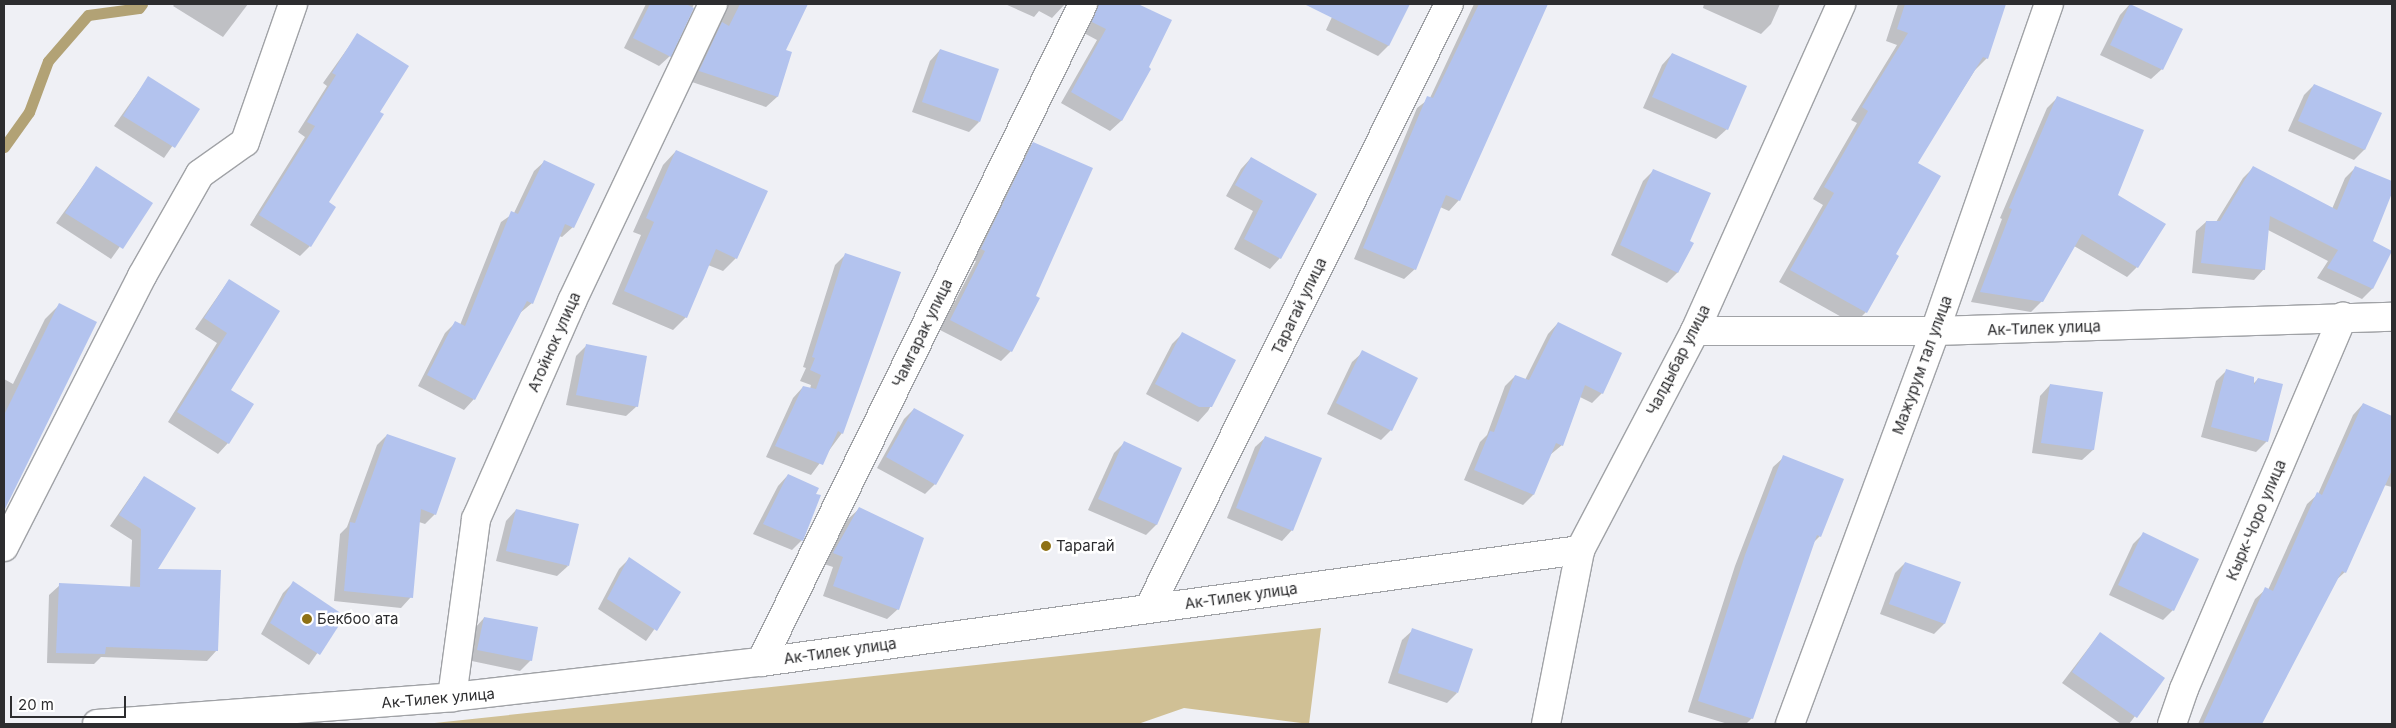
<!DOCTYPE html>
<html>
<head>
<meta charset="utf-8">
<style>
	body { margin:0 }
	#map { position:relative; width:2396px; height:728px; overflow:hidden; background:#eff0f5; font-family:Inter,sans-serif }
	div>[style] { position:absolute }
	.green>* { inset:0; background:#d0c095 }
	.shadow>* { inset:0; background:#0003 }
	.stream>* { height:11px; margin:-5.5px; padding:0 5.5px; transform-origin:5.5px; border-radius:5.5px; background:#b2a275 }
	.building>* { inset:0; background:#b3c3ee }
	.roads { filter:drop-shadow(1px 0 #a0a2a6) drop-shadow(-1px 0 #a0a2a6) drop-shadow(0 1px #a0a2a6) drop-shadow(0 -1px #a0a2a6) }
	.street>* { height:28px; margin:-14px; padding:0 14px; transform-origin:14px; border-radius:14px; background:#fff }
	.dots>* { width:14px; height:14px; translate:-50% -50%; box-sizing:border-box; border:2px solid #fff; border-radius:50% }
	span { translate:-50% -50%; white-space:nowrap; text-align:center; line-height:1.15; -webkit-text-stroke:5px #fff; paint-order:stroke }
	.street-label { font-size:15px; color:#2d2d2f }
	.poi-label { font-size:15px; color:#2d2d2f }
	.left { translate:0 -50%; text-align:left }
	.frame { position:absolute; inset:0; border:5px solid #2d2d2f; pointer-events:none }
	.scale { position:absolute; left:10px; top:696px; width:116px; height:22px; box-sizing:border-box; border:2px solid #2d2d2f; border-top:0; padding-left:6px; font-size:15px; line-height:18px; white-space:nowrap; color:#2d2d2f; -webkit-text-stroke:4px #fff; paint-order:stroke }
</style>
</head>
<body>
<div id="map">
	<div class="green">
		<div style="clip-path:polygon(1321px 628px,1309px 724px,1184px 708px,1138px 724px,425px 724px)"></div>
	</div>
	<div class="shadow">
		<div style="clip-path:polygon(175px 4px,248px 4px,223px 37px,173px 6px)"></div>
		<div style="clip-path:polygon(646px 4px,694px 4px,670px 56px,659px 66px,624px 48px)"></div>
		<div style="clip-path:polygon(714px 4px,807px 4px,784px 51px,790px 53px,777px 97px,766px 107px,689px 81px)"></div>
		<div style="clip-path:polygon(1005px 4px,1065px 4px,1052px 18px,1039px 11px,1034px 17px)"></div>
		<div style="clip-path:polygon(1083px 4px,1136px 4px,1170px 21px,1147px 68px,1150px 69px,1121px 121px,1110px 131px,1061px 103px,1097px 40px,1082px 32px)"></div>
		<div style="clip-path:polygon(1338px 4px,1409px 4px,1388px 46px,1378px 56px,1326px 30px)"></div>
		<div style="clip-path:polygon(1474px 4px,1547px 4px,1459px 200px,1449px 211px,1440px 207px,1415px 269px,1404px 279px,1354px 259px,1417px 108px,1430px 98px)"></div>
		<div style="clip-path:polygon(1704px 4px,1780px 4px,1771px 24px,1761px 34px,1703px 8px)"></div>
		<div style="clip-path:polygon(1898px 4px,2005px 4px,1987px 58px,1975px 70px,1916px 163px,1894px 255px,1898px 257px,1866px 312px,1854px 324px,1779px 282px,1823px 205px,1813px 199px,1857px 123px,1851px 120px,1897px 45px,1886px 41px)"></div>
		<div style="clip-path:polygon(2130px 4px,2162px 69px,2151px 79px,2100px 55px,2120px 15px)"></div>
		<div style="clip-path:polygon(357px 35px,378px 112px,327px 203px,310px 246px,300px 256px,250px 225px,305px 137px,298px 132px,327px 86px,323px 83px)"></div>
		<div style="clip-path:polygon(940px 50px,979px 122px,969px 132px,912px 112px,930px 61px)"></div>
		<div style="clip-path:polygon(1672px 54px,1727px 129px,1716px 139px,1643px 108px,1662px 65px)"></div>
		<div style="clip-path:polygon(148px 78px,198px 109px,164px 158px,114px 126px)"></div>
		<div style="clip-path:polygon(2314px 85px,2380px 113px,2364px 150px,2354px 160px,2288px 131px,2304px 95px)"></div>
		<div style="clip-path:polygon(2058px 97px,2116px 196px,2137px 267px,2127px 277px,2074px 246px,2042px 301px,2031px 312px,1971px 302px,2002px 219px,2000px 218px,2047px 108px)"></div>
		<div style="clip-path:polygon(1033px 143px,1011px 351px,1001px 361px,940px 330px,976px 261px,971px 259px,1023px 153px)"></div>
		<div style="clip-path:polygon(676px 151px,736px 258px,723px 271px,708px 265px,686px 317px,673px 330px,612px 304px,641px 235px,633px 232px,663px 165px)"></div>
		<div style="clip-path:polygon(1251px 158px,1280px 258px,1270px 269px,1234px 249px,1253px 211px,1226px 196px,1241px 169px)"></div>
		<div style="clip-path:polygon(545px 161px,573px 227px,562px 237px,559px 236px,532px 303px,520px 313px,474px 399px,464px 410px,418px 386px,445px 333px,455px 323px,460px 325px,501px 222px,514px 213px,534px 171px)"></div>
		<div style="clip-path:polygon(96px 168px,151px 203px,111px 259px,56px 223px)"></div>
		<div style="clip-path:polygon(2253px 168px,2332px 209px,2345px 178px,2355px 168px,2392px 183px,2371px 242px,2391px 251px,2372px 289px,2362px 299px,2317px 278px,2328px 261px,2268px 230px,2264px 269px,2254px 280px,2192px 273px,2196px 231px,2207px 221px,2216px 222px,2243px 178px)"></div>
		<div style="clip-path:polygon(1654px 170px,1688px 242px,1677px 273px,1667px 283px,1611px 255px,1643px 181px)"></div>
		<div style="clip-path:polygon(845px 255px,842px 433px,811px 475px,766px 457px,793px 398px,803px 387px,810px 389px,811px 385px,800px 381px,806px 368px,803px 367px,835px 265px)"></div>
		<div style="clip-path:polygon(229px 280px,228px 443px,218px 454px,168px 422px,217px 343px,195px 329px)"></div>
		<div style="clip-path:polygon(59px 305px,16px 484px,4px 496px,4px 379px,13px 384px,45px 319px)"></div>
		<div style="clip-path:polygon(1558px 323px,1602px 393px,1592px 403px,1580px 397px,1562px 445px,1550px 455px,1533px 495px,1523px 505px,1464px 480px,1480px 442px,1487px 435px,1505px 386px,1515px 376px,1525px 380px,1548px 334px)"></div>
		<div style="clip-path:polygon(1182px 334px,1235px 361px,1208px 411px,1198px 422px,1146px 394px,1172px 344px)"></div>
		<div style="clip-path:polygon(586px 346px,637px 406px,626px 416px,566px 405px,576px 356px)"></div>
		<div style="clip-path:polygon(1363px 352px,1391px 430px,1381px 440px,1327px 414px,1352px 362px)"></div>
		<div style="clip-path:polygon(2226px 371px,2252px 385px,2258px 379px,2267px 441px,2256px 452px,2201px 437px,2216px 381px)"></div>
		<div style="clip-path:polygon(2050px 385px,2101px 393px,2093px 450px,2082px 460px,2032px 453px,2040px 396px)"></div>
		<div style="clip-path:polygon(2363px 404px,2392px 417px,2392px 487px,2384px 485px,2345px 572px,2334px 582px,2260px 724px,2198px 724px,2255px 599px,2266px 589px,2268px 590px,2307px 504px,2318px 494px,2353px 415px)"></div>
		<div style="clip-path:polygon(914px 409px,935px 484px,925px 494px,877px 468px,904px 419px)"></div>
		<div style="clip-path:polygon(387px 435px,435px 514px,425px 524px,419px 522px,411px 597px,401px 608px,334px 601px,340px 534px,347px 527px,377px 445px)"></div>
		<div style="clip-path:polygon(1266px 437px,1292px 530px,1282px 541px,1227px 518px,1255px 447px)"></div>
		<div style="clip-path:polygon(1124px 443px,1181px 469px,1156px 525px,1146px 535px,1088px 510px,1114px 453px)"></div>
		<div style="clip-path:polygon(1784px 457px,1820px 536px,1812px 544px,1752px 718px,1746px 724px,1728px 724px,1688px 712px,1735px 566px,1773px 467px)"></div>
		<div style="clip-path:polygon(788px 475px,802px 540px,792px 550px,753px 534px,778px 486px)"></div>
		<div style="clip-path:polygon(144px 477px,155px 570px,217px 650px,207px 661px,101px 657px,94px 664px,47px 663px,49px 595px,60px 585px,130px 588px,132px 540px,110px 526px)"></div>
		<div style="clip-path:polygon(859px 509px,898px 609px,887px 619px,823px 596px,833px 567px,824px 564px,848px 519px)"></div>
		<div style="clip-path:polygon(516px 510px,568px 566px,557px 576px,496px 561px,506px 521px)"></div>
		<div style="clip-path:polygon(2143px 534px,2173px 610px,2163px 620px,2109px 595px,2133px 544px)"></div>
		<div style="clip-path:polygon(629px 559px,680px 593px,646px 641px,598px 609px,619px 569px)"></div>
		<div style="clip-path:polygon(1905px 563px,1959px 583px,1944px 624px,1934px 634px,1880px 614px,1895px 573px)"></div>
		<div style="clip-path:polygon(293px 583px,343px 616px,309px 665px,261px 634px,283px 593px)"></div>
		<div style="clip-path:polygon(484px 618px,531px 660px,520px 671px,467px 660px,474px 629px)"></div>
		<div style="clip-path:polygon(1413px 630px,1457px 693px,1447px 703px,1388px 683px,1402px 640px)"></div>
		<div style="clip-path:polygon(2100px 633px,2164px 678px,2129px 724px,2121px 724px,2062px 683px)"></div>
	</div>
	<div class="stream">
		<div style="left:4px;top:147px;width:43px;rotate:-54.5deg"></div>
		<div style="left:29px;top:112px;width:54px;rotate:-69.6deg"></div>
		<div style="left:48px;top:61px;width:61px;rotate:-49deg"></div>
		<div style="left:88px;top:15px;width:51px;rotate:-7.8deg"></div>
		<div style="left:139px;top:8px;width:5px;rotate:-53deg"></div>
	</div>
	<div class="building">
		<div style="clip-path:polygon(650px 4px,686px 4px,694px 8px,671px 57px,633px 38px)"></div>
		<div style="clip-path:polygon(740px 4px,808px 4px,786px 50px,792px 52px,778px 97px,699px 71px,722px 22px,729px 26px)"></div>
		<div style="clip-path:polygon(1098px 4px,1138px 4px,1172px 20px,1149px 67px,1151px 69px,1122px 121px,1071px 92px,1106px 29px,1092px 22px)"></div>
		<div style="clip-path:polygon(1304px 4px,1410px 4px,1389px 46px)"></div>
		<div style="clip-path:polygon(1479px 4px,1548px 4px,1460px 201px,1446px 195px,1416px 270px,1363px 248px,1427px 96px,1433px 98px)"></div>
		<div style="clip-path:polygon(1905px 4px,2006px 4px,1988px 59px,1983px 57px,1918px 163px,1941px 176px,1896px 254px,1899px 256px,1867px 313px,1790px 270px,1834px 193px,1824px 187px,1868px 111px,1862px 107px,1908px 33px,1897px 29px)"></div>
		<div style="clip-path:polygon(2130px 4px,2183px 29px,2163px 70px,2110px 45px)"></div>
		<div style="clip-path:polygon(357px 33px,409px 66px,380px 112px,384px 114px,329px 202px,336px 207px,311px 247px,259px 215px,315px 126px,307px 122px,336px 75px,332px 73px)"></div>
		<div style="clip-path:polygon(940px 49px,999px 69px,980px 122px,922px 102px)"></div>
		<div style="clip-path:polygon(1672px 53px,1747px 86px,1728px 130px,1652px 97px)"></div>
		<div style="clip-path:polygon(148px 76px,200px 109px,175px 148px,123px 116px)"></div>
		<div style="clip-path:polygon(2314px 84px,2382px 113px,2365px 150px,2298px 121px)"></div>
		<div style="clip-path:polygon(2057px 96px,2144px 130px,2118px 195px,2166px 224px,2138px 268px,2082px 234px,2043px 302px,1980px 292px,2012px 209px,2009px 208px)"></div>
		<div style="clip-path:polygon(1033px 142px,1093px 168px,1036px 296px,1040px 298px,1012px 352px,950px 320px,985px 251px,981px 249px)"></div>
		<div style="clip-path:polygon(676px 150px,768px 191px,737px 259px,716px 249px,687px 318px,624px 291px,654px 222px,646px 218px)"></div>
		<div style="clip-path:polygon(1251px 157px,1317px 194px,1281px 259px,1244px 239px,1263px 201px,1235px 185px)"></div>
		<div style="clip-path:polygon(544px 160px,595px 184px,574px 228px,565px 224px,533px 304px,527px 301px,475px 400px,427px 375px,455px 321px,465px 326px,511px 211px,518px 214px)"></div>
		<div style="clip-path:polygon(96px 166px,153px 203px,123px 249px,65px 213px)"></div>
		<div style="clip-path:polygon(2253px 166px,2337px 210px,2355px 166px,2392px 181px,2392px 193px,2373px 241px,2392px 251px,2373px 289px,2327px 268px,2338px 250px,2270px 216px,2265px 270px,2201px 263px,2206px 221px,2220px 221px)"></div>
		<div style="clip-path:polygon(1653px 169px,1711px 193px,1690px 241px,1694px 243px,1678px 273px,1620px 245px)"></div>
		<div style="clip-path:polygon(845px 253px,901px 272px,843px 434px,838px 431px,823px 465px,775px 446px,803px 386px,816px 389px,821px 375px,810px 370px,815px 358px,812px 357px)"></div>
		<div style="clip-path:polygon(229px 279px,280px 311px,231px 390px,254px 404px,229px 444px,177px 412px,227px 333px,204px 318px)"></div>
		<div style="clip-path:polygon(59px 303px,97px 322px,4px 511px,4px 415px)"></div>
		<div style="clip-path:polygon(1558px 322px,1622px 353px,1603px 394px,1585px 385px,1563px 446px,1556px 443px,1534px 495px,1474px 470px,1490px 431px,1494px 432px,1515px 375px,1529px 380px)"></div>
		<div style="clip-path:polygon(1182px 332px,1236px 360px,1212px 407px,1199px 407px,1155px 384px)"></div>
		<div style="clip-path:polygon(586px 344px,647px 356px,638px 407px,576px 395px)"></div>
		<div style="clip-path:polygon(1362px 350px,1418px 378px,1392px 431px,1336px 403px)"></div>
		<div style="clip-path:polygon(2226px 369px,2254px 377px,2254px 385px,2258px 378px,2283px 384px,2268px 442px,2211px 427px)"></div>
		<div style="clip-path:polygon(2050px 384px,2103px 392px,2094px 450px,2041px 443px)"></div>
		<div style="clip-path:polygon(2363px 403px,2392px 416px,2392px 470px,2346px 573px,2342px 571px,2262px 724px,2203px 724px,2265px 587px,2273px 591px,2317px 492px,2322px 495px)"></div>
		<div style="clip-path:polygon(914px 408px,964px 435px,936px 485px,886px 457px)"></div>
		<div style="clip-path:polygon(387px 434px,456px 458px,436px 515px,421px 509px,413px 598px,344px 591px,350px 522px,355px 523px)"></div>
		<div style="clip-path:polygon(1265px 436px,1322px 458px,1293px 531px,1236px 508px)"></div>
		<div style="clip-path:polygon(1124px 441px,1182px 468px,1157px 525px,1098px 499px)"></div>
		<div style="clip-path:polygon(1783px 455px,1844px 479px,1821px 537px,1817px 535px,1753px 719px,1698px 701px,1745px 555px)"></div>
		<div style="clip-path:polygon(788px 474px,819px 488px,816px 494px,821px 495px,803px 541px,763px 524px)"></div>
		<div style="clip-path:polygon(144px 476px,196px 508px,158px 569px,221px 570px,218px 651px,106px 647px,105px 654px,56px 653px,59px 583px,140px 587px,141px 529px,119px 515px)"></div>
		<div style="clip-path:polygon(859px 507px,924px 538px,899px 610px,833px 586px,843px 557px,833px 553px)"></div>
		<div style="clip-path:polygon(516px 509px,579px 524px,569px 566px,506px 551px)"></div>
		<div style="clip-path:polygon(2143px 532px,2199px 559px,2174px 611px,2118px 585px)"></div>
		<div style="clip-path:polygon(629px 557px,681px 592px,657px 631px,607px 599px)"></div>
		<div style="clip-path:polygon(1905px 562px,1961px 582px,1945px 624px,1889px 604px)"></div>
		<div style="clip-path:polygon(293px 581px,345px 616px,320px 655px,270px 623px)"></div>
		<div style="clip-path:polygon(484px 617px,538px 627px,532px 661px,477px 650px)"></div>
		<div style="clip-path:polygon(1412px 628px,1473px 649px,1458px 693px,1398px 673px)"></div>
		<div style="clip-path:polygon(2100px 632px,2165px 678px,2137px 718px,2072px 672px)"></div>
	</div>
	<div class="roads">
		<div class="street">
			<div style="left:1695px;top:331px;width:240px"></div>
			<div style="left:1935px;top:331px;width:457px;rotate:-1.8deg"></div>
			<div style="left:4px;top:547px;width:304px;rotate:-63deg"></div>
			<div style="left:142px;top:276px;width:117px;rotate:-60.4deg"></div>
			<div style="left:200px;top:174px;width:55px;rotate:-35.4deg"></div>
			<div style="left:245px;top:142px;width:146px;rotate:-70.8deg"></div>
			<div style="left:1149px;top:608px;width:674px;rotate:-63.59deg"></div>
			<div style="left:761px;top:662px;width:733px;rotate:-63.92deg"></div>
			<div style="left:452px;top:697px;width:180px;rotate:-82.3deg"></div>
			<div style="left:476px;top:519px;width:238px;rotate:-66.2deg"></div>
			<div style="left:572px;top:301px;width:329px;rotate:-64.6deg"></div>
			<div style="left:97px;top:724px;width:356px;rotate:-4.3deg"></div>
			<div style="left:452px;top:697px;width:311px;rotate:-6.5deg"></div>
			<div style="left:761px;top:662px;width:827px;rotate:-7.79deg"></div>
			<div style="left:1546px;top:724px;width:177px;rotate:-78.9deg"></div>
			<div style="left:1580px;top:550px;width:247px;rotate:-62.3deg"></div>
			<div style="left:1695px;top:331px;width:358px;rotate:-65.9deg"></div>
			<div style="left:1790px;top:724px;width:419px;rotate:-69.7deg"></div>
			<div style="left:1935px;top:331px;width:346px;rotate:-70.8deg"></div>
			<div style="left:2172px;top:724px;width:37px;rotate:-71deg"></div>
			<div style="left:2184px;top:689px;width:405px;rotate:-66.9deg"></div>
		</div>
	</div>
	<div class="dots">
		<div style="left:1046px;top:546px;background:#8e7115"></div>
		<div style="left:307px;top:619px;background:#8e7115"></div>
	</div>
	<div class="street-label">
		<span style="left:1299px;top:306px;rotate:-64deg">Тарагай улица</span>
		<span style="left:2044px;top:328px;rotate:-2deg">Ак-Тилек улица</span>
		<span style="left:922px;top:333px;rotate:-64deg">Чамгарак улица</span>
		<span style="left:554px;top:342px;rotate:-66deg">Атойнок улица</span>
		<span style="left:1678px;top:360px;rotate:-63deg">Чалдыбар улица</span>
		<span style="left:1922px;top:365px;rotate:-70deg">Мажурум тал улица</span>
		<span style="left:2256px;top:520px;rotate:-67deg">Кырк-Чоро улица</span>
		<span style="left:1241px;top:596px;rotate:-8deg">Ак-Тилек улица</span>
		<span style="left:840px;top:651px;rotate:-8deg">Ак-Тилек улица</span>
		<span style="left:438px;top:698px;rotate:-5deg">Ак-Тилек улица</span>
	</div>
	<div class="poi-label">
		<span class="left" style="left:1056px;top:546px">Тарагай</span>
		<span class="left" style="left:317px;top:619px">Бекбоо ата</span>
	</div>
	<div class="frame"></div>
	<div class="scale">20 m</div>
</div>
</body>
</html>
